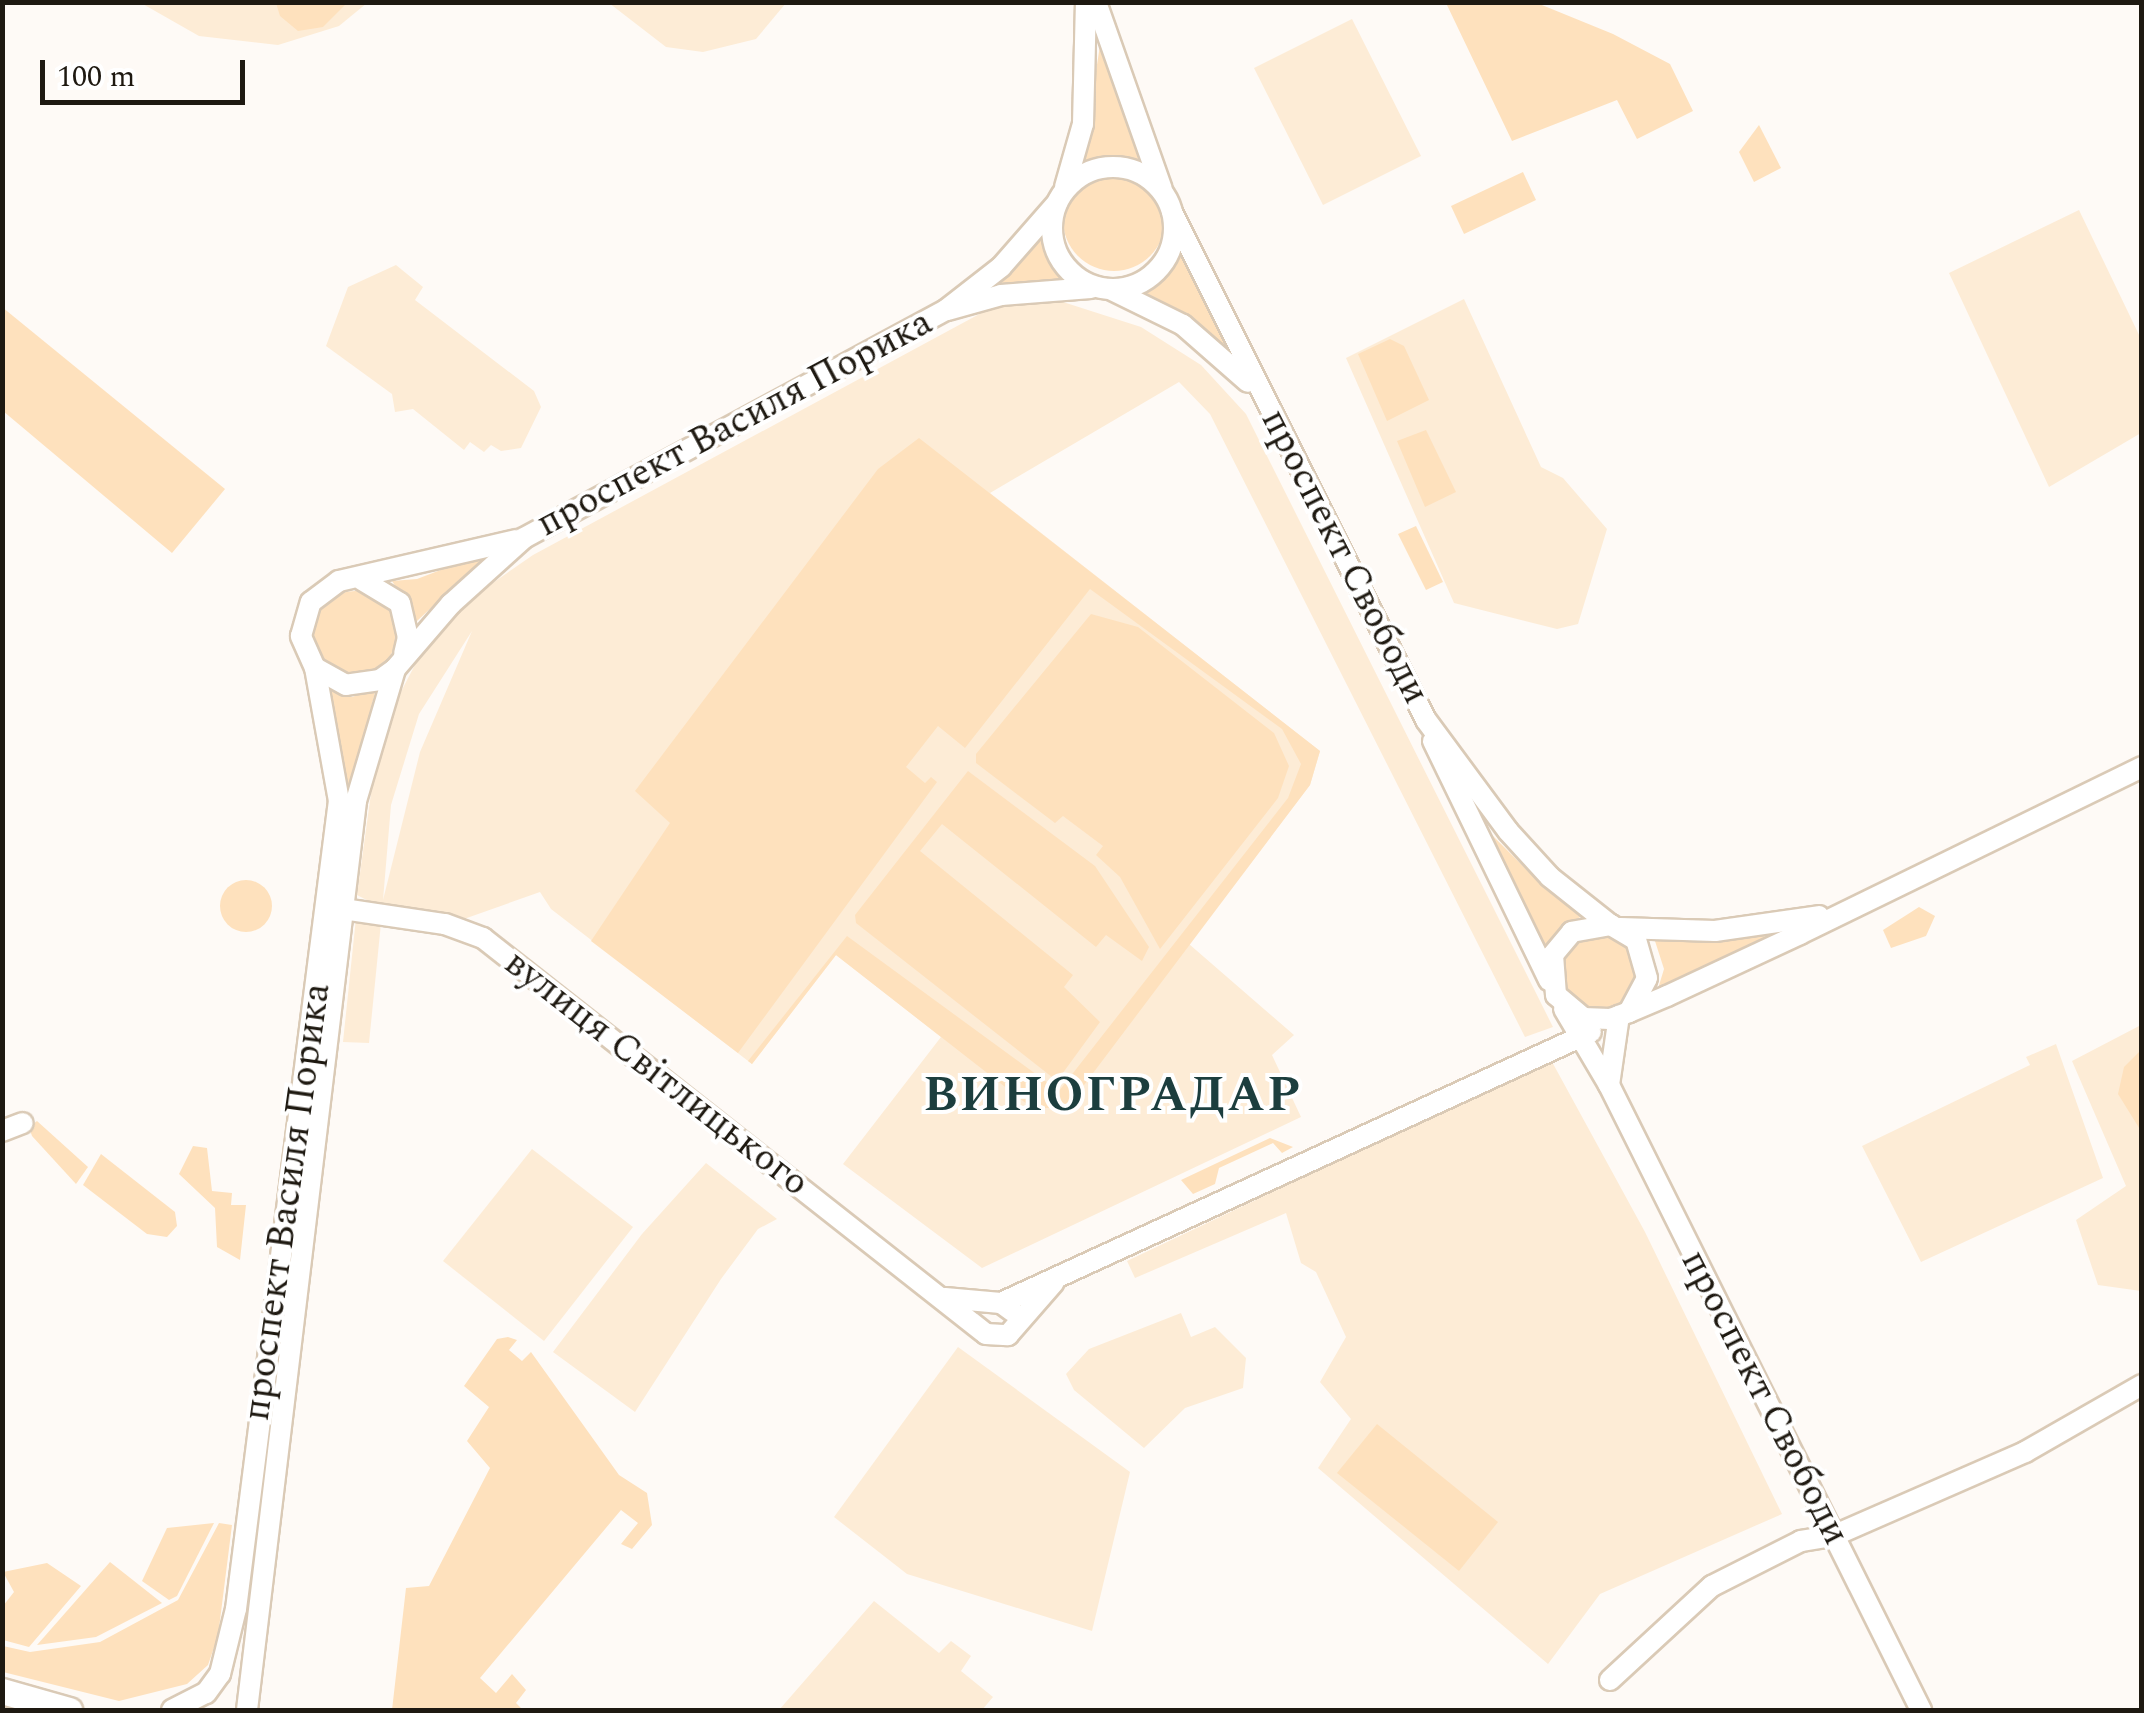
<!DOCTYPE html>
<html>
<head>
<meta charset="utf-8">
<style>
	body { margin:0 }
	#map { position:relative; width:2144px; height:1713px; overflow:hidden; background:#fefaf6; font-family:Spectral,serif }
	div>[style] { position:absolute }
	.built>* { inset:0; background:#fdecd6 }
	.green>* { inset:0; background:#fee1bd }
	.round { border-radius:50% }
	.roads { filter:drop-shadow(2px 0 #dacab6) drop-shadow(-2px 0 #dacab6) drop-shadow(0 2px #dacab6) drop-shadow(0 -2px #dacab6) }
	.minor>* { height:20px; margin:-10px; padding:0 10px; transform-origin:10px; border-radius:10px; background:#fff }
	.minor>.ring { margin:-10px; padding:0; box-sizing:content-box; background:none; border:20px solid #fff; border-radius:50% }
	.major>* { height:25px; margin:-12.5px; padding:0 12.5px; transform-origin:12.5px; border-radius:12.5px; background:#fff }
	span { translate:-50% -50%; white-space:nowrap; text-align:center; line-height:1.15; -webkit-text-stroke:8px #fff; paint-order:stroke }
	.street-label { font-size:38px; color:#1e1911 }
	.district-label { font-size:48px; color:#1c3e3e; font-weight:700; letter-spacing:2.5px }
	.frame { position:absolute; inset:0; border:5px solid #1e1911; pointer-events:none }
	.scale { position:absolute; left:40px; top:60px; width:205px; height:45px; box-sizing:border-box; border:5px solid #1e1911; border-top:0; padding-left:12px; font-size:30px; line-height:35px; white-space:nowrap; color:#1e1911; -webkit-text-stroke:8px #fff; paint-order:stroke }
</style>
</head>
<body>
<div id="map">
	<div class="built">
		<div style="clip-path:polygon(141px 3px,367px 3px,339px 26px,278px 45px,199px 36px)"></div>
		<div style="clip-path:polygon(609px 3px,786px 3px,756px 39px,703px 52px,666px 47px)"></div>
		<div style="clip-path:polygon(1352px 19px,1421px 156px,1323px 205px,1254px 68px)"></div>
		<div style="clip-path:polygon(2079px 210px,2141px 339px,2141px 433px,2049px 487px,1949px 273px)"></div>
		<div style="clip-path:polygon(396px 265px,423px 287px,415px 300px,534px 391px,541px 407px,521px 448px,501px 451px,491px 445px,484px 452px,470px 442px,464px 450px,413px 409px,395px 412px,392px 394px,326px 346px,348px 287px)"></div>
		<div style="clip-path:polygon(1464px 299px,1541px 467px,1563px 478px,1607px 529px,1578px 624px,1557px 629px,1454px 603px,1346px 358px)"></div>
		<div style="clip-path:polygon(evenodd,1025px 302px,1063px 302px,1141px 327px,1201px 365px,1246px 414px,1553px 1027px,1525px 1037px,1210px 414px,1179px 382px,990px 493px,1320px 751px,1310px 785px,1189px 944px,1294px 1035px,1272px 1055px,1301px 1117px,982px 1268px,843px 1164px,941px 1037px,836px 955px,752px 1064px,551px 909px,540px 892px,464px 919px,382px 908px,357px 895px,372px 786px,394px 705px,417px 661px,474px 596px,533px 555px,985px 311px,1025px 302px,472px 631px,420px 752px,383px 900px,391px 805px,419px 714px,472px 631px)"></div>
		<div style="clip-path:polygon(356px 918px,381px 923px,369px 1043px,343px 1042px)"></div>
		<div style="clip-path:polygon(2141px 1025px,2141px 1291px,2098px 1285px,2076px 1220px,2126px 1186px,2072px 1061px)"></div>
		<div style="clip-path:polygon(2056px 1044px,2103px 1178px,1921px 1262px,1862px 1146px,2030px 1065px,2026px 1057px)"></div>
		<div style="clip-path:polygon(1551px 1060px,1645px 1232px,1782px 1514px,1600px 1594px,1548px 1664px,1318px 1468px,1351px 1419px,1320px 1382px,1346px 1337px,1316px 1272px,1301px 1263px,1286px 1213px,1135px 1278px,1127px 1261px)"></div>
		<div style="clip-path:polygon(532px 1149px,633px 1227px,544px 1341px,443px 1261px)"></div>
		<div style="clip-path:polygon(706px 1163px,777px 1219px,758px 1229px,721px 1279px,635px 1412px,553px 1352px,642px 1234px)"></div>
		<div style="clip-path:polygon(1181px 1313px,1191px 1337px,1215px 1327px,1246px 1358px,1243px 1388px,1185px 1408px,1144px 1448px,1074px 1390px,1066px 1374px,1089px 1349px)"></div>
		<div style="clip-path:polygon(958px 1347px,1130px 1472px,1092px 1631px,907px 1574px,834px 1517px)"></div>
		<div style="clip-path:polygon(874px 1601px,939px 1653px,951px 1641px,971px 1656px,961px 1671px,993px 1697px,982px 1710px,779px 1710px)"></div>
	</div>
	<div class="green">
		<div style="clip-path:polygon(276px 3px,276px 2px,347px 3px,323px 27px,298px 31px,280px 16px)"></div>
		<div style="clip-path:polygon(1446px 3px,1537px 3px,1613px 34px,1670px 64px,1693px 111px,1637px 139px,1617px 100px,1512px 141px)"></div>
		<div style="clip-path:polygon(1101px 39px,1151px 171px,1120px 159px,1082px 161px)"></div>
		<div style="clip-path:polygon(1759px 125px,1781px 168px,1754px 182px,1739px 152px)"></div>
		<div class="round" style="left:1063px;top:169px;width:102px;height:102px"></div>
		<div style="clip-path:polygon(1523px 172px,1536px 200px,1464px 234px,1451px 206px)"></div>
		<div style="clip-path:polygon(1046px 224px,1051px 260px,1067px 281px,984px 294px)"></div>
		<div style="clip-path:polygon(1179px 246px,1237px 358px,1194px 320px,1143px 294px)"></div>
		<div style="clip-path:polygon(2px 307px,225px 489px,172px 553px,3px 411px)"></div>
		<div style="clip-path:polygon(1390px 339px,1404px 346px,1429px 400px,1387px 421px,1358px 354px)"></div>
		<div style="clip-path:polygon(1426px 430px,1456px 492px,1425px 507px,1397px 441px)"></div>
		<div style="clip-path:polygon(919px 438px,1320px 751px,1310px 785px,1069px 1105px,1057px 1108px,1032px 1108px,836px 955px,752px 1064px,748px 1061px,847px 936px,1059px 1091px,1288px 798px,1301px 764px,1282px 729px,1090px 589px,965px 748px,938px 726px,906px 767px,925px 783px,931px 777px,937px 782px,738px 1053px,591px 941px,670px 823px,635px 791px,878px 469px)"></div>
		<div style="clip-path:polygon(1416px 526px,1443px 582px,1426px 590px,1398px 534px)"></div>
		<div style="clip-path:polygon(493px 550px,417px 621px,392px 581px,417px 579px)"></div>
		<div class="round" style="left:313px;top:591px;width:84px;height:84px"></div>
		<div style="clip-path:polygon(1091px 614px,1138px 627px,1274px 733px,1289px 766px,1278px 798px,1160px 949px,1120px 877px,1096px 855px,1103px 846px,1063px 816px,1055px 823px,976px 763px,976px 754px)"></div>
		<div style="clip-path:polygon(376px 689px,345px 805px,326px 690px,352px 697px)"></div>
		<div style="clip-path:polygon(968px 771px,1095px 866px,1149px 947px,1142px 961px,1106px 935px,1096px 947px,942px 824px,920px 851px,1073px 975px,1064px 987px,1100px 1022px,1057px 1081px,856px 923px,855px 915px)"></div>
		<div style="clip-path:polygon(1484px 827px,1531px 874px,1589px 913px,1564px 925px,1545px 954px)"></div>
		<div class="round" style="left:220px;top:880px;width:52px;height:52px"></div>
		<div style="clip-path:polygon(1919px 907px,1935px 916px,1926px 936px,1891px 948px,1883px 930px)"></div>
		<div class="round" style="left:1562px;top:933px;width:76px;height:76px"></div>
		<div style="clip-path:polygon(1774px 934px,1775px 940px,1657px 992px,1664px 969px,1654px 938px)"></div>
		<div style="clip-path:polygon(2141px 1050px,2141px 1131px,2118px 1094px,2124px 1067px)"></div>
		<div style="clip-path:polygon(37px 1121px,88px 1167px,76px 1184px,32px 1136px,29px 1127px)"></div>
		<div style="clip-path:polygon(1270px 1138px,1293px 1147px,1282px 1153px,1273px 1143px,1219px 1168px,1215px 1184px,1193px 1194px,1181px 1180px)"></div>
		<div style="clip-path:polygon(193px 1146px,207px 1148px,212px 1191px,232px 1193px,231px 1205px,246px 1205px,240px 1260px,217px 1247px,215px 1208px,179px 1174px)"></div>
		<div style="clip-path:polygon(101px 1154px,175px 1212px,177px 1226px,167px 1237px,147px 1234px,83px 1185px)"></div>
		<div style="clip-path:polygon(508px 1337px,517px 1340px,509px 1350px,522px 1361px,531px 1352px,619px 1475px,647px 1493px,652px 1525px,632px 1549px,621px 1544px,638px 1523px,621px 1510px,480px 1678px,496px 1693px,512px 1674px,526px 1690px,516px 1703px,523px 1710px,392px 1710px,406px 1588px,429px 1586px,490px 1468px,467px 1441px,489px 1407px,464px 1386px,497px 1339px)"></div>
		<div style="clip-path:polygon(1377px 1424px,1498px 1522px,1459px 1571px,1337px 1473px)"></div>
		<div style="clip-path:polygon(214px 1523px,177px 1596px,169px 1600px,142px 1581px,167px 1528px)"></div>
		<div style="clip-path:polygon(219px 1523px,232px 1525px,218px 1636px,208px 1665px,187px 1684px,119px 1701px,3px 1672px,3px 1646px,30px 1652px,100px 1642px,178px 1600px)"></div>
		<div style="clip-path:polygon(110px 1562px,162px 1603px,96px 1637px,37px 1645px)"></div>
		<div style="clip-path:polygon(47px 1563px,81px 1586px,29px 1647px,3px 1640px,3px 1606px,14px 1592px,3px 1572px)"></div>
	</div>
	<div class="roads">
		<div class="minor">
			<div style="left:1096px;top:2px;width:198px;rotate:70.6deg"></div>
			<div class="ring" style="left:1052px;top:167px;width:102px;height:102px"></div>
			<div style="left:1065px;top:187px;width:66px;rotate:-74.1deg"></div>
			<div style="left:1083px;top:124px;width:122px;rotate:-88.6deg"></div>
			<div style="left:1172px;top:212px;width:568px;rotate:63.43deg"></div>
			<div style="left:1426px;top:720px;width:138px;rotate:53.5deg"></div>
			<div style="left:1508px;top:831px;width:62px;rotate:47.6deg"></div>
			<div style="left:1550px;top:877px;width:75px;rotate:38.5deg"></div>
			<div style="left:1112px;top:290px;width:79px;rotate:26.2deg"></div>
			<div style="left:1183px;top:325px;width:86px;rotate:41.2deg"></div>
			<div style="left:948px;top:310px;width:55px;rotate:-15.8deg"></div>
			<div style="left:1001px;top:295px;width:90px;rotate:-4.4deg"></div>
			<div style="left:362px;top:580px;width:44px;rotate:31.2deg"></div>
			<div style="left:400px;top:603px;width:35px;rotate:77deg"></div>
			<div style="left:408px;top:637px;width:17px;rotate:103deg"></div>
			<div style="left:395px;top:669px;width:19px;rotate:144deg"></div>
			<div style="left:380px;top:680px;width:34px;rotate:172deg"></div>
			<div style="left:346px;top:685px;width:35px;rotate:-151deg"></div>
			<div style="left:315px;top:668px;width:35px;rotate:-114deg"></div>
			<div style="left:301px;top:636px;width:35px;rotate:-74deg"></div>
			<div style="left:311px;top:602px;width:35px;rotate:-37deg"></div>
			<div style="left:339px;top:581px;width:182px;rotate:-13deg"></div>
			<div style="left:1433px;top:741px;width:266px;rotate:64.1deg"></div>
			<div style="left:343px;top:909px;width:103px;rotate:8.4deg"></div>
			<div style="left:445px;top:924px;width:40px;rotate:20.2deg"></div>
			<div style="left:483px;top:938px;width:640px;rotate:38.21deg"></div>
			<div style="left:986px;top:1334px;width:22px;rotate:3deg"></div>
			<div style="left:1008px;top:1335px;width:70px;rotate:-49deg"></div>
			<div style="left:1620px;top:928px;width:95px;rotate:1.8deg"></div>
			<div style="left:1715px;top:931px;width:105px;rotate:-8.2deg"></div>
			<div style="left:1564px;top:1009px;width:88px;rotate:59.4deg"></div>
			<div style="left:1609px;top:1085px;width:699px;rotate:63.47deg"></div>
			<div style="left:1629px;top:1012px;width:38px;rotate:-62deg"></div>
			<div style="left:1647px;top:978px;width:40px;rotate:-106deg"></div>
			<div style="left:1636px;top:940px;width:29px;rotate:-149deg"></div>
			<div style="left:1611px;top:925px;width:40px;rotate:170deg"></div>
			<div style="left:1572px;top:932px;width:30px;rotate:130deg"></div>
			<div style="left:1553px;top:955px;width:40px;rotate:85.7deg"></div>
			<div style="left:1556px;top:995px;width:35px;rotate:40deg"></div>
			<div style="left:1583px;top:1018px;width:27px;rotate:2deg"></div>
			<div style="left:1610px;top:1019px;width:9px;rotate:-18deg"></div>
			<div style="left:1619px;top:1016px;width:11px;rotate:-22deg"></div>
			<div style="left:1629px;top:1012px;width:41px;rotate:-22.8deg"></div>
			<div style="left:1667px;top:996px;width:147px;rotate:-25deg"></div>
			<div style="left:1800px;top:934px;width:381px;rotate:-26deg"></div>
			<div style="left:1609px;top:1085px;width:70px;rotate:-81.8deg"></div>
			<div style="left:2px;top:1131px;width:22px;rotate:-21deg"></div>
			<div style="left:945px;top:1298px;width:56px;rotate:5.1deg"></div>
			<div style="left:1001px;top:1303px;width:14px;rotate:36deg"></div>
			<div style="left:1001px;top:1303px;width:649px;rotate:-24.67deg"></div>
			<div style="left:1610px;top:1680px;width:139px;rotate:-42.7deg"></div>
			<div style="left:1712px;top:1586px;width:100px;rotate:-26.8deg"></div>
			<div style="left:1801px;top:1541px;width:32px;rotate:-9deg"></div>
			<div style="left:1833px;top:1536px;width:210px;rotate:-23.6deg"></div>
			<div style="left:2025px;top:1452px;width:135px;rotate:-29.8deg"></div>
			<div style="left:172px;top:1710px;width:38px;rotate:-27deg"></div>
			<div style="left:206px;top:1693px;width:24px;rotate:-54deg"></div>
			<div style="left:220px;top:1674px;width:67px;rotate:-76.2deg"></div>
			<div style="left:236px;top:1609px;width:815px;rotate:-82.74deg"></div>
			<div style="left:339px;top:801px;width:135px;rotate:-100.2deg"></div>
			<div style="left:247px;top:1710px;width:916px;rotate:-83.16deg"></div>
			<div style="left:356px;top:801px;width:138px;rotate:-73.5deg"></div>
			<div style="left:395px;top:669px;width:86px;rotate:-49.3deg"></div>
			<div style="left:451px;top:604px;width:98px;rotate:-42.1deg"></div>
			<div style="left:524px;top:538px;width:480px;rotate:-28.4deg"></div>
			<div style="left:946px;top:310px;width:70px;rotate:-38deg"></div>
			<div style="left:1001px;top:267px;width:85px;rotate:-48.8deg"></div>
		</div>
		<div class="major">
			<div style="left:2px;top:1691px;width:70px;rotate:15.8deg"></div>
		</div>
	</div>
	<div class="street-label">
		<span style="left:735px;top:424px;rotate:-28deg">проспект Василя Порика</span>
		<span style="left:1344px;top:557px;rotate:63deg">проспект Свободи</span>
		<span style="left:656px;top:1074px;rotate:38deg">вулиця Світлицького</span>
		<span style="left:288px;top:1202px;rotate:-82deg">проспект Василя Порика</span>
		<span style="left:1764px;top:1398px;rotate:63deg">проспект Свободи</span>
	</div>
	<div class="district-label">
		<span style="left:1113px;top:1096px">ВИНОГРАДАР</span>
	</div>
	<div class="frame"></div>
	<div class="scale">100 m</div>
</div>
</body>
</html>
